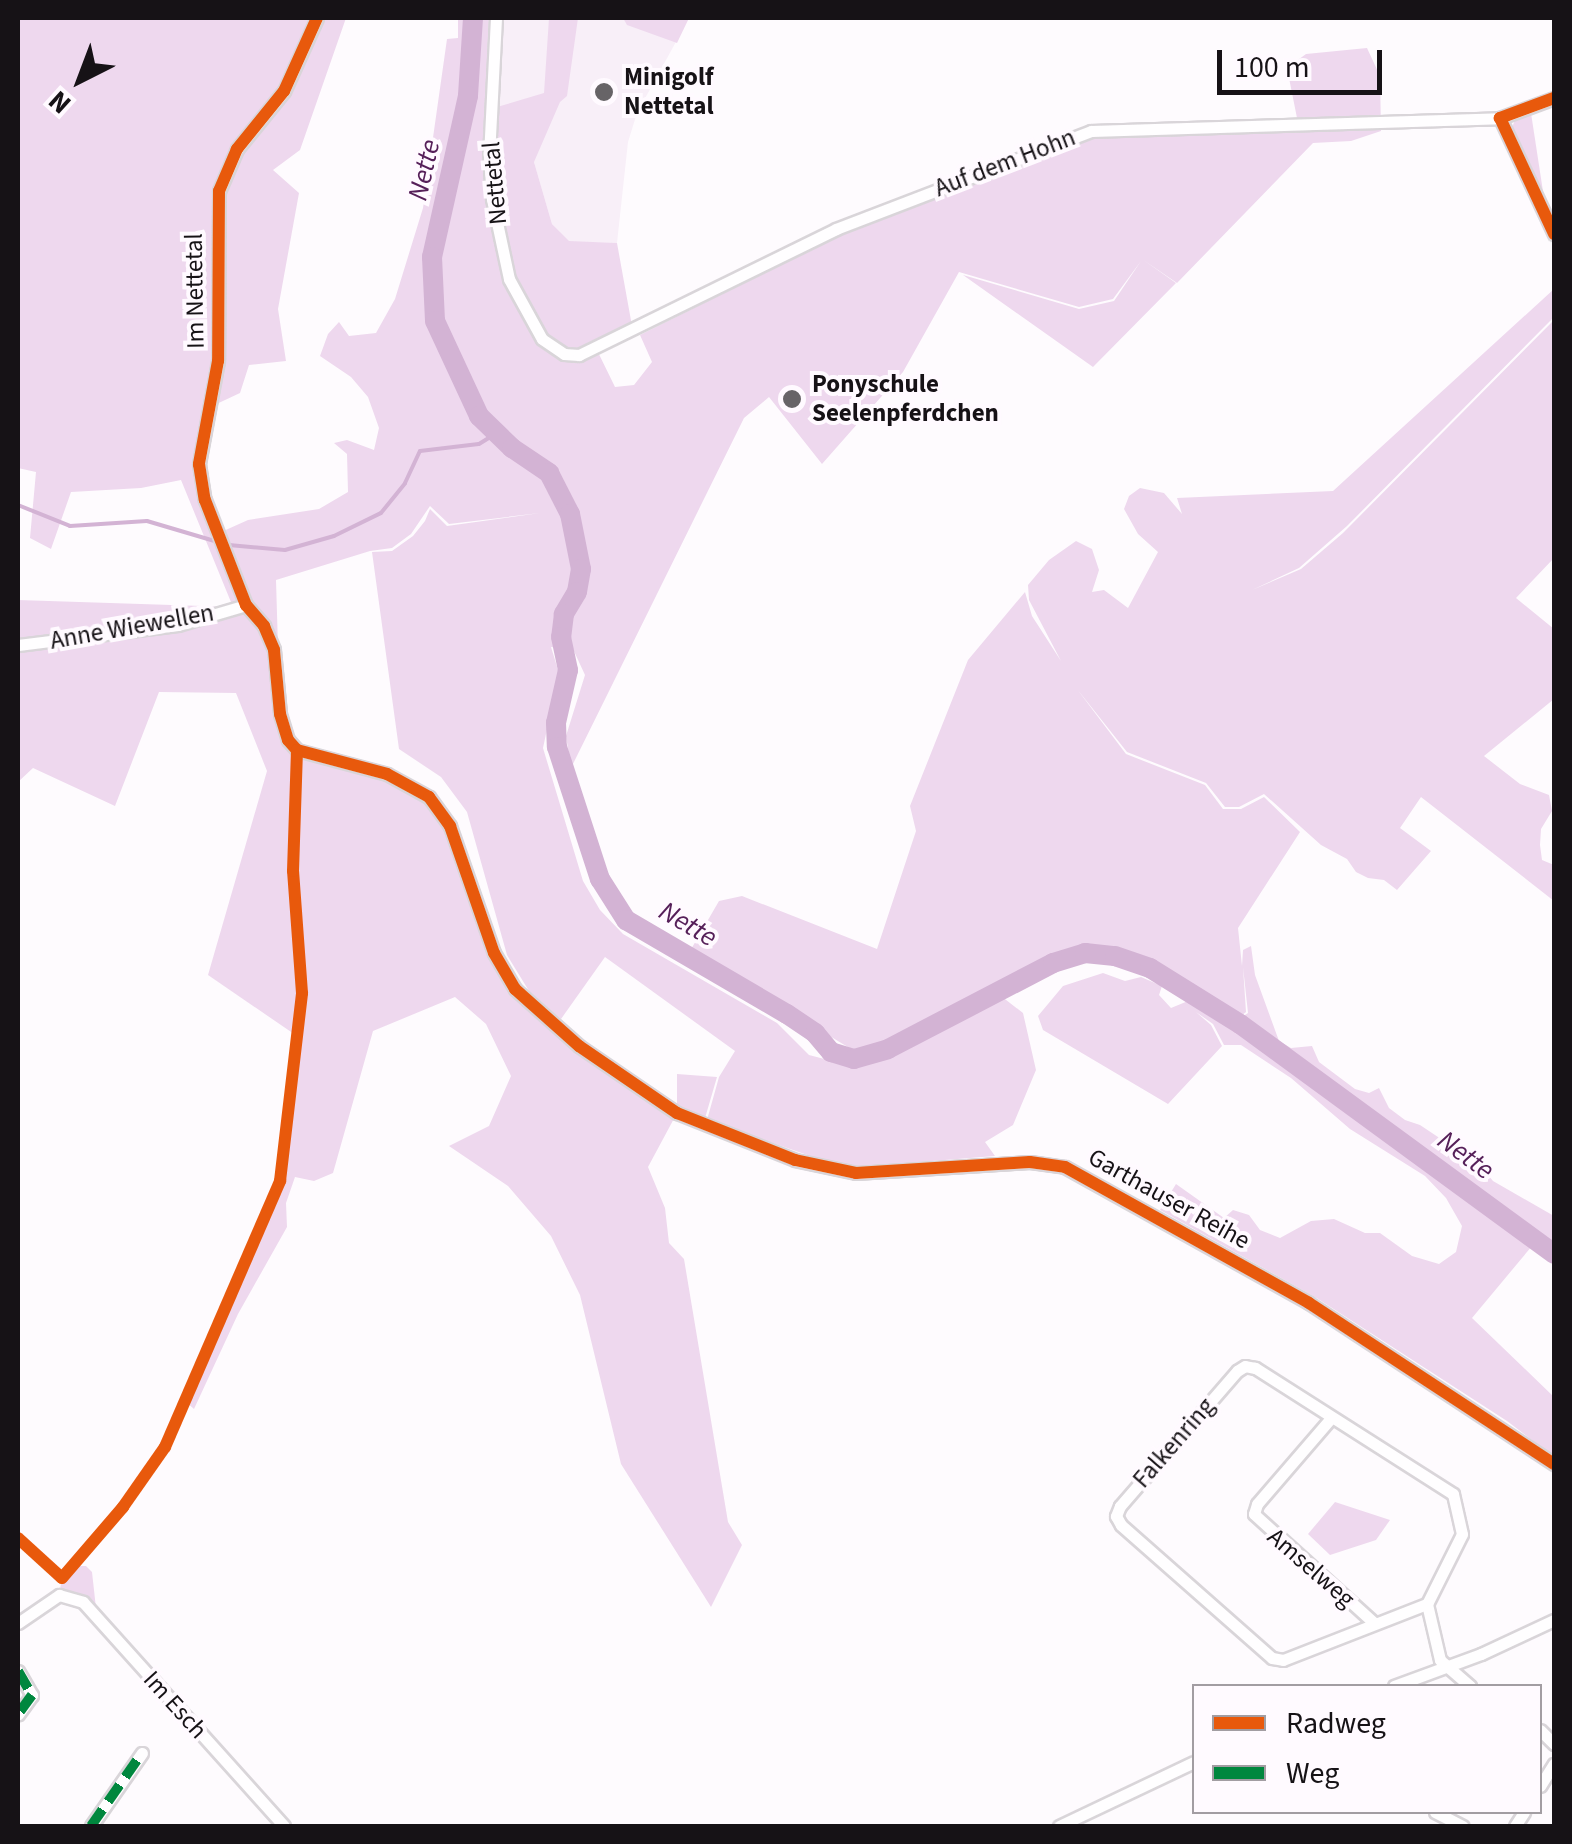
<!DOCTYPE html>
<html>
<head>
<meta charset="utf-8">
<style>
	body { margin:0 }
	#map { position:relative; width:1572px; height:1844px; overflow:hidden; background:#fefbfe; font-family:"Source Sans 3",sans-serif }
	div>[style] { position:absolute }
	.built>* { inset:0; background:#f8eff8 }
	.green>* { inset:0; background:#eed8ee }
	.stream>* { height:4px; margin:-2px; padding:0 2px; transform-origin:2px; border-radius:2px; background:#d3b3d4 }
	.river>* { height:20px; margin:-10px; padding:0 10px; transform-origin:10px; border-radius:10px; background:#d3b3d4 }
	.roads { filter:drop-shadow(2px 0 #d9d5d9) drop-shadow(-2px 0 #d9d5d9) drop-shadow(0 2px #d9d5d9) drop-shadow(0 -2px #d9d5d9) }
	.street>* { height:11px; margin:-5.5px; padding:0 5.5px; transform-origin:5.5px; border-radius:5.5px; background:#fffeff }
	.quiet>* { height:10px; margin-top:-5px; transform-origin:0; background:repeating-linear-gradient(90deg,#00873e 0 20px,transparent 0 30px) }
	.cycleway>* { height:12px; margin:-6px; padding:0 6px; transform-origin:6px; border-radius:6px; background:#e8590c }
	.dots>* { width:28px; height:28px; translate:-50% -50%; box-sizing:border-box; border:5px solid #fffaff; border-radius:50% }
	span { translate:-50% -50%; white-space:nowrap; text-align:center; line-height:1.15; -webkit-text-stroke:8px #fffaff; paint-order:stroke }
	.poi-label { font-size:25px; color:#161216; font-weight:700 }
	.left { translate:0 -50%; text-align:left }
	.street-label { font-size:25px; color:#161216 }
	.water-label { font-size:28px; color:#562059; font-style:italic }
	.frame { position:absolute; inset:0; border:20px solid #161216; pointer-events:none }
	.legend { position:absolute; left:1192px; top:1684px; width:350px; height:130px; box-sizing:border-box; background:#fffaff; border:2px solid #a29da2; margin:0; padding:12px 18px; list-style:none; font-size:30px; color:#161216 }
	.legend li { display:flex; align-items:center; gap:20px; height:50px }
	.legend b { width:50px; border:2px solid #a29da2 }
	.north { position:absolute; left:30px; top:30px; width:100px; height:100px; -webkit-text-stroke:8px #fffaff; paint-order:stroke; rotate:222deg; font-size:28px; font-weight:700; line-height:40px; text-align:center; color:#161216 }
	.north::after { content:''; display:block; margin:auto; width:35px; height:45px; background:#161216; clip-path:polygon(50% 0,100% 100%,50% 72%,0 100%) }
	.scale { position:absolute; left:1217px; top:50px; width:165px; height:45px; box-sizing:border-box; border:5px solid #161216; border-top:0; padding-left:12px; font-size:30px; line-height:35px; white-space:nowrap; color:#161216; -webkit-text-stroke:8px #fffaff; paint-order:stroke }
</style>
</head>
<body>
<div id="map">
	<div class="built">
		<div style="clip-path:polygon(501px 18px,689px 18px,637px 113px,628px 142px,617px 243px,569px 242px,552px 224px,534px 162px,497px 107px)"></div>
	</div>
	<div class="green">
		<div style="clip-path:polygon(18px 18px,346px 18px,300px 150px,273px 170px,299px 193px,278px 309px,286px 361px,249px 365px,240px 393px,208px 408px,199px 464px,219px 533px,248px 520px,319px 509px,348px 492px,347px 454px,334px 443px,347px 440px,374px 450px,379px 428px,368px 397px,351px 377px,320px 356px,328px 334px,339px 322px,349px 336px,376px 333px,395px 299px,423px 208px,447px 39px,458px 38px,458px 18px,489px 18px,482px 160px,498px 161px,497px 107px,544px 93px,549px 18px,578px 18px,567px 96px,560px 102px,534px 162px,552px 224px,569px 241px,617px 243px,632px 326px,594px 344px,615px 387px,634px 385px,652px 362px,640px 335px,835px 237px,1088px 138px,1299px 128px,1287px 68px,1306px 54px,1367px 48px,1380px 76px,1381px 131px,1351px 141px,1313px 143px,1177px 283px,1142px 259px,1176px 283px,1093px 367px,963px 275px,1079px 309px,1114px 301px,1141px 261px,1113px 299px,1079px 307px,959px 272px,903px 372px,822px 464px,769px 397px,744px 418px,571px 768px,566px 736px,585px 675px,573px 649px,551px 647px,559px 673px,543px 748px,583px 881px,600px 910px,623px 934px,777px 1023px,809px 1055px,855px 1067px,954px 1023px,1001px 996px,1023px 1013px,1036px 1070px,1013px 1125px,985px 1142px,995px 1156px,857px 1167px,816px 1158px,707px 1120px,719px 1077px,735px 1051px,605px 957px,561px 1019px,529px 991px,507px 955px,467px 812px,441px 777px,399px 749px,372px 552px,392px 551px,413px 536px,425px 521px,430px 509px,447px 526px,540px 513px,449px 524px,430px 506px,411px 534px,392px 548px,370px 551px,276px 580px,280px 714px,297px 750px,387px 774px,441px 810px,487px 936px,528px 1003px,677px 1111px,677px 1074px,717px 1077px,703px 1125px,677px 1113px,648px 1167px,665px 1208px,669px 1243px,684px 1259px,728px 1522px,742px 1545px,711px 1607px,621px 1464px,580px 1295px,551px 1236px,508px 1186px,449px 1146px,489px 1126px,511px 1076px,486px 1024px,455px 997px,373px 1031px,333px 1173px,314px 1181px,295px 1177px,286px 1203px,287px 1227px,238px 1314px,194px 1409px,186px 1402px,270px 1206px,286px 1156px,297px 1036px,208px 975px,267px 771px,236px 693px,159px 692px,115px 806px,33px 768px,18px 782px,18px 600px,233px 607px,181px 480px,141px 488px,71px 492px,51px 549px,30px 538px,36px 472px,18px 468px)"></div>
		<div style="clip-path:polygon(623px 18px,689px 18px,677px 43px,627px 25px)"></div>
		<div style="clip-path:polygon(1531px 113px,1544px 198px,1511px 130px,1515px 120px)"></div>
		<div style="clip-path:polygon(1554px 289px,1554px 317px,1347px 526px,1299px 568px,1252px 590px,1301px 569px,1343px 533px,1554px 320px,1554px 558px,1516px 598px,1554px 629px,1554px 699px,1484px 756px,1520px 784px,1549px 795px,1552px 811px,1541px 829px,1540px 845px,1542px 860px,1554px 865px,1554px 901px,1421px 797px,1400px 828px,1431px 851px,1397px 890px,1384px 880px,1368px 878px,1356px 872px,1347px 859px,1321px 845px,1264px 794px,1239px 807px,1225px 807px,1206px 783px,1127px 752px,1077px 689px,1126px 754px,1205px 785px,1223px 809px,1241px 809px,1264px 797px,1300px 832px,1238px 928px,1242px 966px,1243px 950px,1251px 946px,1255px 975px,1279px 1041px,1291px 1048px,1312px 1046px,1319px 1062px,1355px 1089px,1369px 1093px,1379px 1088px,1389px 1108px,1405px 1120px,1420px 1125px,1480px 1165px,1493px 1181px,1554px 1216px,1554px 1260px,1532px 1246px,1472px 1318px,1554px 1397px,1554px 1457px,1507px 1421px,1315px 1297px,1160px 1210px,1176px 1184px,1224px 1218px,1233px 1210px,1249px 1215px,1260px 1230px,1280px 1238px,1311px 1221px,1334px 1219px,1365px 1233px,1380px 1233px,1412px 1256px,1439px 1264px,1456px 1252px,1462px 1226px,1446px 1198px,1425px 1176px,1350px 1129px,1291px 1078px,1241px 1045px,1224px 1045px,1213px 1024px,1196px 1012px,1211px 1025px,1222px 1046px,1168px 1104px,1043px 1030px,1038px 1016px,1063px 986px,1103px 973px,1125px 981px,1141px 977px,1162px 986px,1159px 995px,1171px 1008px,1188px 1001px,1200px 1009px,1242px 1017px,1248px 1013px,1243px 967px,1246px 1012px,1241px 1016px,1171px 972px,1129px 955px,1098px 950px,1066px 954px,868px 1052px,856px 1052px,690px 951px,719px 901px,742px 896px,877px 949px,916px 831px,910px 806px,968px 660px,1025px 592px,1032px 616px,1061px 661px,1029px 600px,1028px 585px,1049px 560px,1076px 541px,1092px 549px,1099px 570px,1092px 592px,1104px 590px,1128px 608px,1158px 552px,1138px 534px,1124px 509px,1129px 496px,1140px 488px,1164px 493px,1182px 514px,1177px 498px,1333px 491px)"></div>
		<div style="clip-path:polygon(1335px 1502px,1390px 1520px,1376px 1540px,1330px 1555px,1308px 1534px)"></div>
		<div style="clip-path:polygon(76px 1566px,86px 1566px,92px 1572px,97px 1617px,83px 1602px,59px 1595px,62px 1578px)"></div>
	</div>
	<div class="stream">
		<div style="left:18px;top:505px;width:56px;rotate:22deg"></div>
		<div style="left:70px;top:526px;width:77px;rotate:-3.7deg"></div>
		<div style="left:147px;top:521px;width:74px;rotate:16.5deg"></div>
		<div style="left:229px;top:545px;width:56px;rotate:5.1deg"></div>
		<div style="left:285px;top:550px;width:51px;rotate:-15.9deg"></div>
		<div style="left:334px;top:536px;width:52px;rotate:-26.1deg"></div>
		<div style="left:381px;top:513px;width:38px;rotate:-51deg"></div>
		<div style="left:405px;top:483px;width:35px;rotate:-65deg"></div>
		<div style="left:420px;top:451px;width:59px;rotate:-6.8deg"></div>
		<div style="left:479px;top:444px;width:19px;rotate:-32deg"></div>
	</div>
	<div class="river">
		<div style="left:473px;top:18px;width:78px;rotate:93.7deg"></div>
		<div style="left:468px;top:96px;width:165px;rotate:102.6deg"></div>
		<div style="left:432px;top:257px;width:64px;rotate:87.3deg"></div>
		<div style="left:435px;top:321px;width:105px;rotate:65.1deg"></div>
		<div style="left:479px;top:416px;width:46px;rotate:44.1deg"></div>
		<div style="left:512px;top:448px;width:45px;rotate:34deg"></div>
		<div style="left:549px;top:473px;width:46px;rotate:62.9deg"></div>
		<div style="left:570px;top:514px;width:56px;rotate:78.7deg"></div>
		<div style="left:581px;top:569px;width:23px;rotate:100deg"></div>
		<div style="left:577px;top:592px;width:26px;rotate:121deg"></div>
		<div style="left:564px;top:614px;width:23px;rotate:97deg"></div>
		<div style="left:561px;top:637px;width:34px;rotate:78deg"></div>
		<div style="left:568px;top:670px;width:54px;rotate:102.8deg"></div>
		<div style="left:556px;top:723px;width:24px;rotate:88deg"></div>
		<div style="left:557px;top:747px;width:139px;rotate:72deg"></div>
		<div style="left:600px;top:879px;width:49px;rotate:57.6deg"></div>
		<div style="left:626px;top:920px;width:186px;rotate:30.3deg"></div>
		<div style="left:787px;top:1014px;width:34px;rotate:34deg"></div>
		<div style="left:815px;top:1033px;width:25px;rotate:50deg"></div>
		<div style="left:831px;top:1052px;width:24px;rotate:17deg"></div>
		<div style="left:854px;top:1059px;width:35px;rotate:-16deg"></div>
		<div style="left:888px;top:1049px;width:186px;rotate:-27.5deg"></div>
		<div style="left:1053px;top:963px;width:34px;rotate:-17deg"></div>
		<div style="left:1085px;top:953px;width:30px;rotate:6deg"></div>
		<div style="left:1115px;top:956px;width:37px;rotate:19deg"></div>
		<div style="left:1150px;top:968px;width:106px;rotate:31.9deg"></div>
		<div style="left:1240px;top:1024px;width:389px;rotate:36.2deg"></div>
	</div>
	<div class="roads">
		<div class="street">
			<div style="left:317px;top:18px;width:80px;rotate:114.3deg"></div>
			<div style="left:284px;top:91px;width:75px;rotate:129deg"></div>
			<div style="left:237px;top:149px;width:46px;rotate:113.2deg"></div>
			<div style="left:219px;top:191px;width:170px;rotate:90.3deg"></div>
			<div style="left:218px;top:361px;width:105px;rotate:100.5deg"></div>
			<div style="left:199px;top:464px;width:36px;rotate:81deg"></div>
			<div style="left:205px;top:500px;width:113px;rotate:68.7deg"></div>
			<div style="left:246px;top:605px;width:28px;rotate:49deg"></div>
			<div style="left:264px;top:626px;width:26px;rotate:67deg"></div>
			<div style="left:274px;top:650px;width:64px;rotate:84.6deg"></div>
			<div style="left:280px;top:714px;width:27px;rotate:73deg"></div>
			<div style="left:288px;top:740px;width:13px;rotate:48deg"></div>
			<div style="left:297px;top:750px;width:93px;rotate:14.9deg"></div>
			<div style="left:387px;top:774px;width:48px;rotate:28.7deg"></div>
			<div style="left:429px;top:797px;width:36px;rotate:54deg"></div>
			<div style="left:450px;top:826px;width:134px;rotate:70.9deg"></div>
			<div style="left:494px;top:953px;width:42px;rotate:59.7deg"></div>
			<div style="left:515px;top:989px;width:86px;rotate:41.7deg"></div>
			<div style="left:579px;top:1046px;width:119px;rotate:34.4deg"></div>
			<div style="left:677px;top:1113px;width:127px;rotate:21.7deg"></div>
			<div style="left:795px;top:1160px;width:62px;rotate:12deg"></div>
			<div style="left:856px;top:1173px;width:174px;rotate:-3.6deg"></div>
			<div style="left:1030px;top:1162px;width:35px;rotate:8deg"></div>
			<div style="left:1065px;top:1167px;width:279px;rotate:29.1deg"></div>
			<div style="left:1309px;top:1303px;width:293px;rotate:33.3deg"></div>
			<div style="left:496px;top:18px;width:136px;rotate:92.9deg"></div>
			<div style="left:489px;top:154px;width:45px;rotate:86.2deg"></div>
			<div style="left:492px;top:199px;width:82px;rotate:78deg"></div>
			<div style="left:509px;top:279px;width:68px;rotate:61.2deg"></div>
			<div style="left:542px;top:339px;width:27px;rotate:34deg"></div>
			<div style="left:564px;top:354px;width:15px;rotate:4deg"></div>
			<div style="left:579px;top:355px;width:286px;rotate:-26.1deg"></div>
			<div style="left:836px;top:229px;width:273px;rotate:-21deg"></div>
			<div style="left:1091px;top:131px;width:409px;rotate:-1.8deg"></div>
			<div style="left:1500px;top:118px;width:58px;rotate:-20.3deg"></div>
			<div style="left:1500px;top:118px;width:128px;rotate:65deg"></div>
			<div style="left:18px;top:645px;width:161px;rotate:-7.1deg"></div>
			<div style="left:178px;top:625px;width:71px;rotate:-16.4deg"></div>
			<div style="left:1331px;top:1418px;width:113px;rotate:130.7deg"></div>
			<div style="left:1257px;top:1504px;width:10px;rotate:107deg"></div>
			<div style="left:1254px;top:1514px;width:162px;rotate:42.2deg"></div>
			<div style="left:1427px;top:1604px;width:78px;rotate:-63.4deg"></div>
			<div style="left:1462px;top:1534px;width:41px;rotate:-102.7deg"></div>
			<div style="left:1453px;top:1494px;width:235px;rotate:-147.5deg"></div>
			<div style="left:1255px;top:1368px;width:10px;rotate:-169deg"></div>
			<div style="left:1245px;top:1366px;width:9px;rotate:148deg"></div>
			<div style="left:1237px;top:1371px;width:179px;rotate:130.9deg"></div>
			<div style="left:1120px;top:1506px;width:11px;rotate:112deg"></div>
			<div style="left:1116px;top:1516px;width:10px;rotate:61deg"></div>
			<div style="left:1121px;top:1525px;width:201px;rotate:41.4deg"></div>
			<div style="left:1272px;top:1658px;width:11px;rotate:10deg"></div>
			<div style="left:1283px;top:1660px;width:155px;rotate:-21.3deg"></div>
			<div style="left:1427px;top:1604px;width:57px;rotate:76.9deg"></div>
			<div style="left:1440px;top:1660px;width:40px;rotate:41deg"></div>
			<div style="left:18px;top:1623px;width:50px;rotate:-34.3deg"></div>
			<div style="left:59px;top:1595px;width:25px;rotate:16deg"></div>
			<div style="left:83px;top:1602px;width:301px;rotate:48.1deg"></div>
			<div style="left:18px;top:1671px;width:28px;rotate:60deg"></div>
			<div style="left:32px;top:1695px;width:24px;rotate:126deg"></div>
			<div style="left:1394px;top:1686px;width:93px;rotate:-20.2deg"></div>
			<div style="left:1481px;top:1654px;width:81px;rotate:-25deg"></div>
			<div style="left:1540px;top:1730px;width:20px;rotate:45deg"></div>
			<div style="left:1540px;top:1786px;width:26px;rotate:-58deg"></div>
			<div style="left:1435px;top:1812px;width:31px;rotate:27deg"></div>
			<div style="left:91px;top:1826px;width:89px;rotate:-55.1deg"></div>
			<div style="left:1059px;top:1826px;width:149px;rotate:-25.4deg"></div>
			<div style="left:1515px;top:1826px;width:17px;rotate:-57deg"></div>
		</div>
	</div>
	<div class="quiet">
		<div style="left:18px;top:1671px;width:28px;rotate:60deg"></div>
		<div style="left:32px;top:1695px;width:24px;rotate:126deg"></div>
		<div style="left:91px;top:1826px;width:89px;rotate:-55.1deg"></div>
	</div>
	<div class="cycleway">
		<div style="left:317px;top:18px;width:80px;rotate:114.3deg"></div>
		<div style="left:284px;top:91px;width:75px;rotate:129deg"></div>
		<div style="left:237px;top:149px;width:46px;rotate:113.2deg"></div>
		<div style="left:219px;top:191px;width:170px;rotate:90.3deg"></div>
		<div style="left:218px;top:361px;width:105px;rotate:100.5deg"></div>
		<div style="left:199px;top:464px;width:36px;rotate:81deg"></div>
		<div style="left:205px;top:500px;width:113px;rotate:68.7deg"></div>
		<div style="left:246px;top:605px;width:28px;rotate:49deg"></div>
		<div style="left:264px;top:626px;width:26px;rotate:67deg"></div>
		<div style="left:274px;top:650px;width:64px;rotate:84.6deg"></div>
		<div style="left:280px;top:714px;width:27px;rotate:73deg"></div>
		<div style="left:288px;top:740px;width:13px;rotate:48deg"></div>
		<div style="left:297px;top:750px;width:93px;rotate:14.9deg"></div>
		<div style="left:387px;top:774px;width:48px;rotate:28.7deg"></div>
		<div style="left:429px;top:797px;width:36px;rotate:54deg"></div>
		<div style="left:450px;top:826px;width:134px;rotate:70.9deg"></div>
		<div style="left:494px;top:953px;width:42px;rotate:59.7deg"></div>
		<div style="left:515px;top:989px;width:86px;rotate:41.7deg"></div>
		<div style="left:579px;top:1046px;width:119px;rotate:34.4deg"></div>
		<div style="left:677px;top:1113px;width:127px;rotate:21.7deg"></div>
		<div style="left:795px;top:1160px;width:62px;rotate:12deg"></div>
		<div style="left:856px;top:1173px;width:174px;rotate:-3.6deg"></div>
		<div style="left:1030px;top:1162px;width:35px;rotate:8deg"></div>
		<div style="left:1065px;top:1167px;width:279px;rotate:29.1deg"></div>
		<div style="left:1309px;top:1303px;width:293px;rotate:33.3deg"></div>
		<div style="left:1554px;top:98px;width:58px;rotate:159.7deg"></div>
		<div style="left:1500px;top:118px;width:128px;rotate:65deg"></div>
		<div style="left:18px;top:1538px;width:59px;rotate:42.3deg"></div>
		<div style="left:62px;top:1578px;width:94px;rotate:-49.3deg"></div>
		<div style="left:123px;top:1507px;width:73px;rotate:-55deg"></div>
		<div style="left:165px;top:1447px;width:290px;rotate:-66.6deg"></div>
		<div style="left:280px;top:1181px;width:189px;rotate:-83.3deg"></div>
		<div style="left:302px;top:993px;width:122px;rotate:-94.2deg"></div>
		<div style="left:293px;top:871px;width:121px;rotate:-88.1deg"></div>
	</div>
	<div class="dots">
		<div style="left:604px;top:92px;background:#676467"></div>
		<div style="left:792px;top:399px;background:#676467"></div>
	</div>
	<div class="poi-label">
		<span class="left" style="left:624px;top:92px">Minigolf<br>Nettetal</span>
		<span class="left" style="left:812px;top:399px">Ponyschule<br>Seelenpferdchen</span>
	</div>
	<div class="street-label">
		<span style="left:1005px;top:163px;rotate:-21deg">Auf dem Hohn</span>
		<span style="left:495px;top:183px;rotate:-95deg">Nettetal</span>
		<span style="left:195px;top:291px;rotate:-91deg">Im Nettetal</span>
		<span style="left:132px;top:627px;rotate:-10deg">Anne Wiewellen</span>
		<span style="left:1169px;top:1199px;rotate:29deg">Garthauser Reihe</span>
		<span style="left:1174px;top:1443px;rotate:-49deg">Falkenring</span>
		<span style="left:1311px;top:1568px;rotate:41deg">Amselweg</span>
		<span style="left:175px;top:1705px;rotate:48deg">Im Esch</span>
	</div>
	<div class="water-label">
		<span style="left:424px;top:170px;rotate:-77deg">Nette</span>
		<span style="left:688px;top:924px;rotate:30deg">Nette</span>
		<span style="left:1466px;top:1155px;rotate:36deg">Nette</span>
	</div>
	<div class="frame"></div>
	<ul class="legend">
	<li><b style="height:12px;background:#e8590c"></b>Radweg</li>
	<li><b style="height:12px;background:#00873e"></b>Weg</li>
	</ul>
	<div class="north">N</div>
	<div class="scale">100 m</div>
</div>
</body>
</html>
